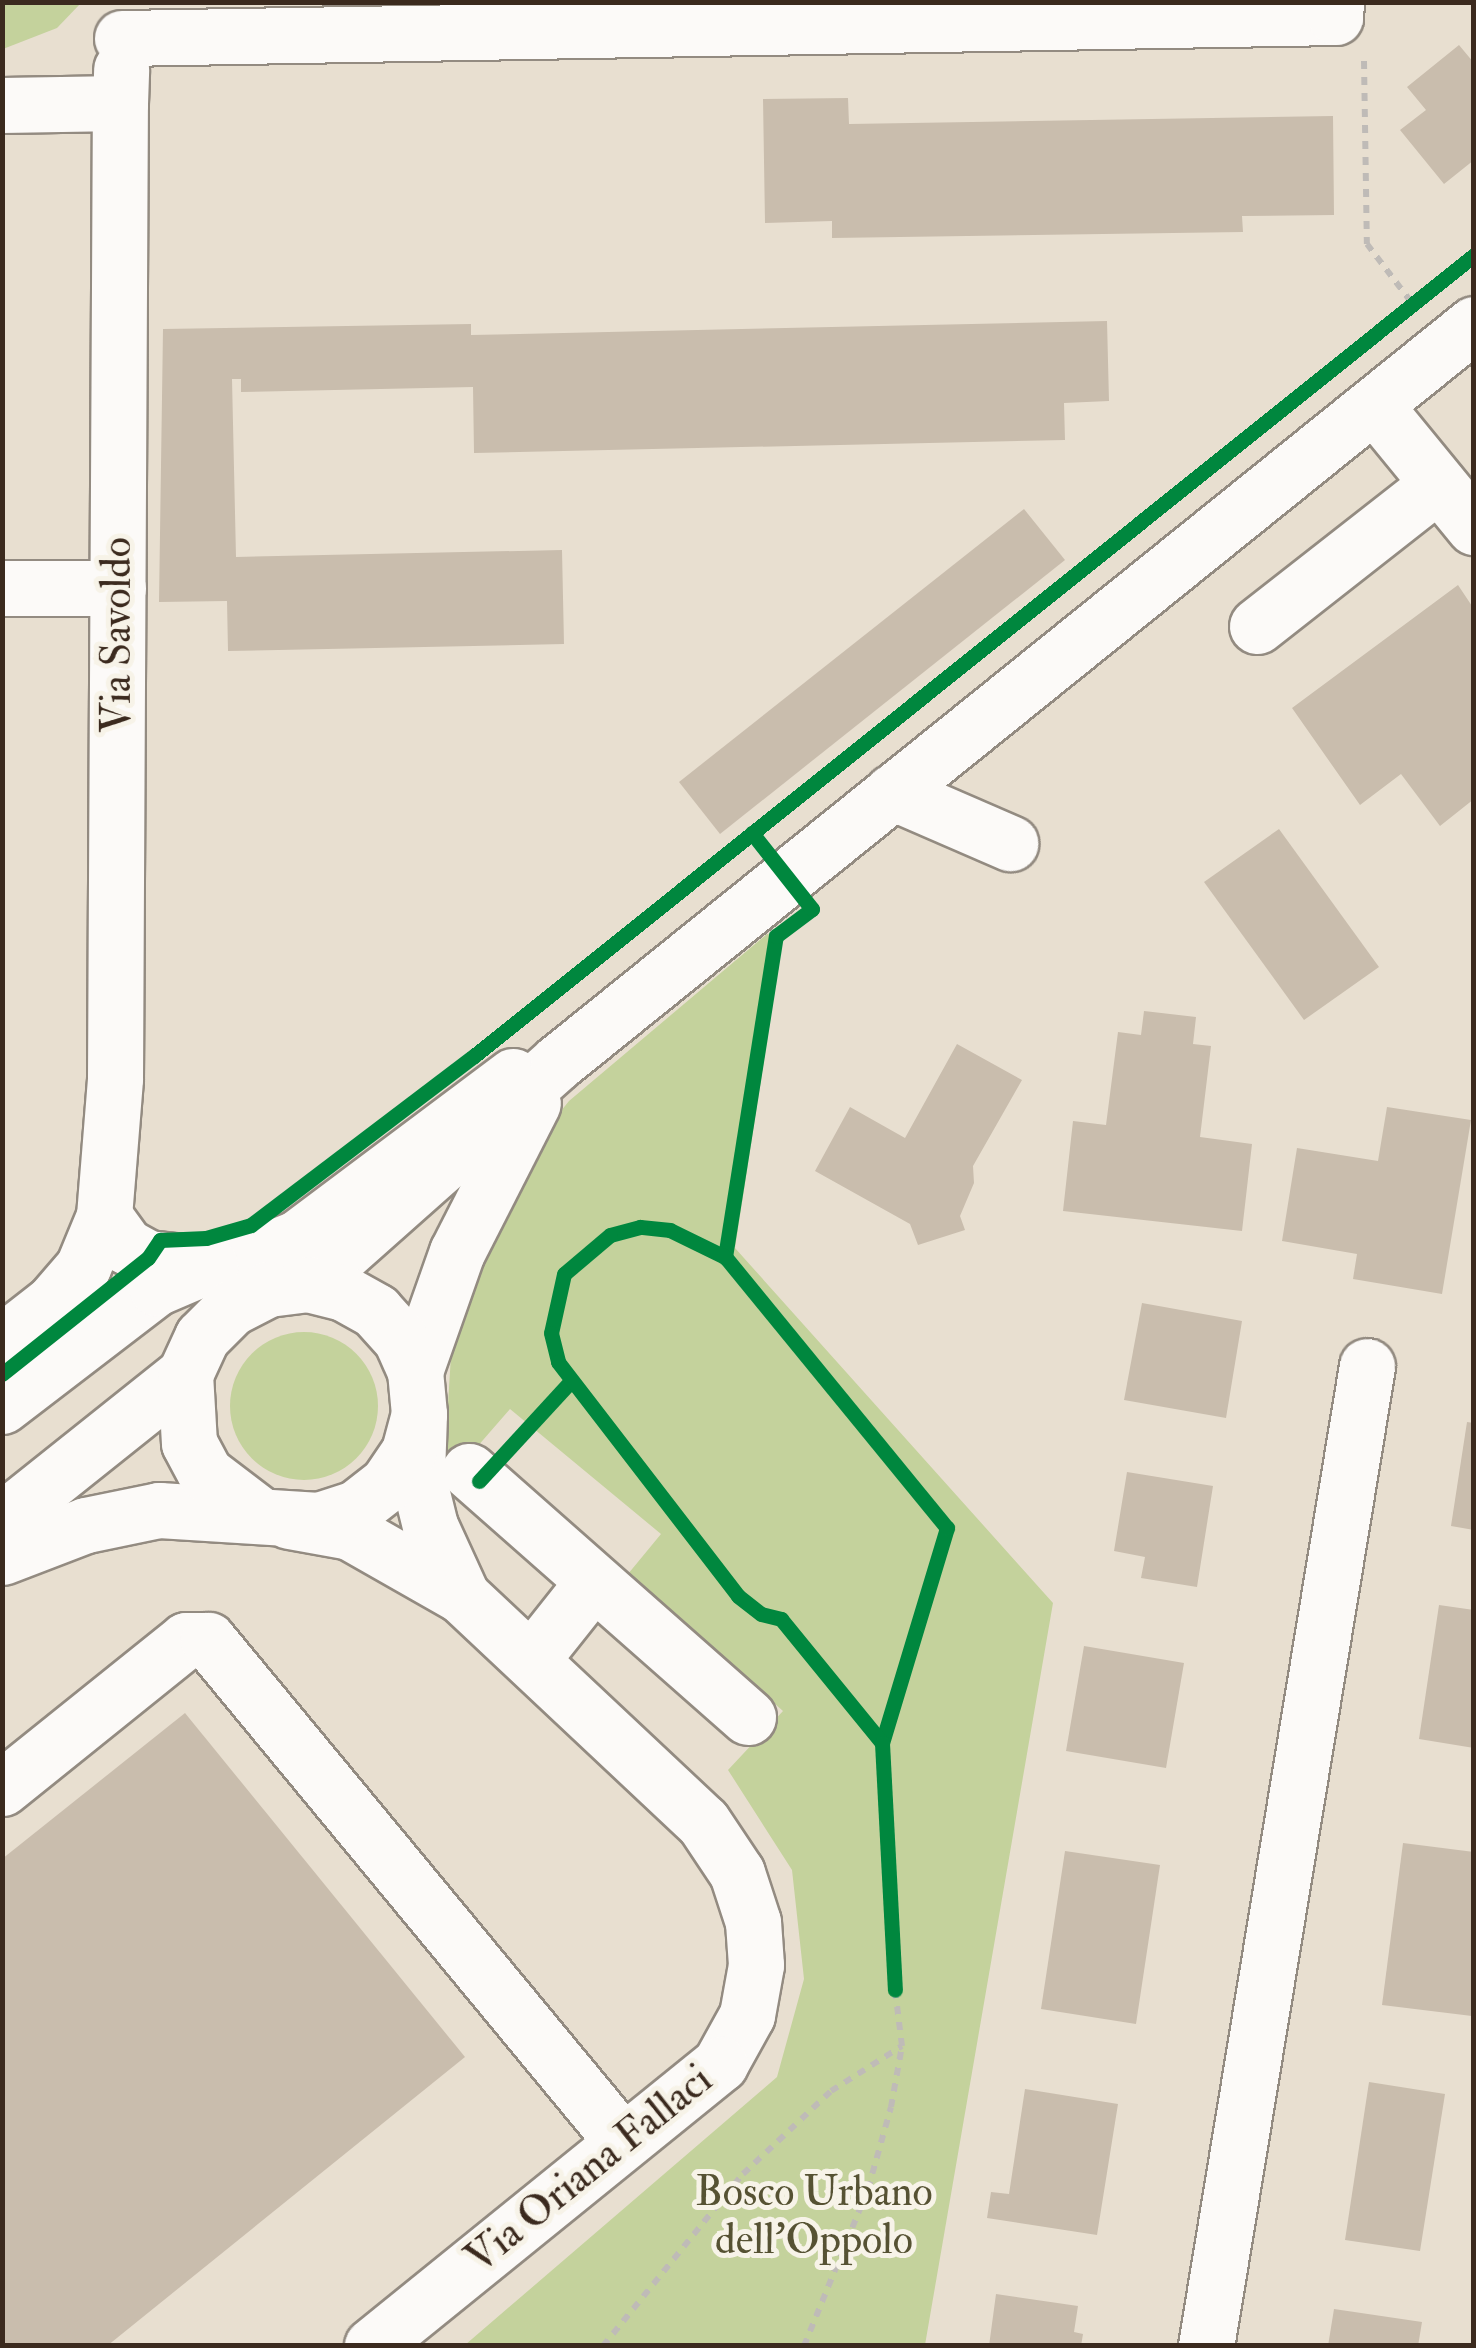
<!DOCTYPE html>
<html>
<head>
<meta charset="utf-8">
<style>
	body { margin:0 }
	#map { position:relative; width:1476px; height:2348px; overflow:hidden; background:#e8dfd0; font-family:"IM FELL Double Pica",serif }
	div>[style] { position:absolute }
	.green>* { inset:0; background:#c4d29c }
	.round { border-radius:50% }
	.building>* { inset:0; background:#c9bdad }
	.path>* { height:6px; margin-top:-3px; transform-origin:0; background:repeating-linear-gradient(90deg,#bfbbb7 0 8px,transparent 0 16px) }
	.roads { filter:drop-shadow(2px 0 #938b81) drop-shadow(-2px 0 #938b81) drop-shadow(0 2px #938b81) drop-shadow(0 -2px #938b81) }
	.minor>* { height:55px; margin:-27.5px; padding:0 27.5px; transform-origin:27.5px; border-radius:27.5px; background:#fcfaf8 }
	.major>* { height:55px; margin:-27.5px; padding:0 27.5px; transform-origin:27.5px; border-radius:27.5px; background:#fcfaf8 }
	.cycleway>* { height:15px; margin:-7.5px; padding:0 7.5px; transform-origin:7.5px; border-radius:7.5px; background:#00873e }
	span { translate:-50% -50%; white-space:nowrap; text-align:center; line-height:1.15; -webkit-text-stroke:10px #f7f3e8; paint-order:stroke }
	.street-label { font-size:42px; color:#3b2a1e }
	.park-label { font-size:42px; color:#565233 }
	.frame { position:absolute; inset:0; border:5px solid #3b2a1e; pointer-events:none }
</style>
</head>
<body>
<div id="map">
	<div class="green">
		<div style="clip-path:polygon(2px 3px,3px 2px,81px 3px,57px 28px,3px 49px)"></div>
		<div style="clip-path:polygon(767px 934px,783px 937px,735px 1248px,1053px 1603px,925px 2345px,465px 2345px,777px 2077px,804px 1979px,792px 1870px,728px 1770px,783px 1711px,628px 1574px,661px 1534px,510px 1409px,443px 1486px,452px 1339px,520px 1162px,569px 1101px)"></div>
		<div class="round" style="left:230px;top:1332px;width:148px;height:148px"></div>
	</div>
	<div class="building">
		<div style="clip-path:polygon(1459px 45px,1474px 63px,1474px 160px,1444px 184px,1400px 130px,1426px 110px,1407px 87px)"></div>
		<div style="clip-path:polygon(848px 98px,849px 124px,1333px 116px,1334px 215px,1242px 216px,1243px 232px,832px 238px,832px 221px,765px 223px,763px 99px)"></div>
		<div style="clip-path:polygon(1107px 321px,1109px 401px,1064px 403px,1065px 440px,474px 453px,473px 387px,241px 392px,241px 379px,232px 379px,236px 557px,562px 550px,564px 644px,228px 651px,227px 601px,159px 602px,163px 329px,471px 324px,471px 335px)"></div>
		<div style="clip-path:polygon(1024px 509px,1065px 560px,720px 834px,679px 782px)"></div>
		<div style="clip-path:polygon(1458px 585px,1474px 609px,1474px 799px,1440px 826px,1401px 774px,1360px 805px,1292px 708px)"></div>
		<div style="clip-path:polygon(1279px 829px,1379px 967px,1304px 1020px,1204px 882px)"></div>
		<div style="clip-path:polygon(1144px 1011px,1196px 1017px,1193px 1044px,1211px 1046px,1200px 1137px,1252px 1144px,1242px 1231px,1063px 1211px,1073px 1121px,1106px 1125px,1118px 1032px,1141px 1035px)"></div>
		<div style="clip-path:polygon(957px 1044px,1022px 1080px,973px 1166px,974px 1183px,960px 1216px,965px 1230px,918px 1245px,910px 1224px,815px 1171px,850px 1107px,905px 1138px)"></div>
		<div style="clip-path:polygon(1387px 1107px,1471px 1120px,1442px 1294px,1353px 1279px,1357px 1254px,1282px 1241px,1297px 1148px,1378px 1161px)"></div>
		<div style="clip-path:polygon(1142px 1303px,1242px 1321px,1226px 1418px,1124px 1400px)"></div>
		<div style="clip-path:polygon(1467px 1422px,1474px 1423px,1474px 1530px,1451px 1526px)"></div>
		<div style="clip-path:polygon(1127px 1472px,1213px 1486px,1197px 1587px,1141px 1578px,1145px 1557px,1114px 1551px)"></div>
		<div style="clip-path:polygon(1439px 1605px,1474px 1610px,1474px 1748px,1419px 1739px)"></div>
		<div style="clip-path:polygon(1084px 1646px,1184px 1663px,1166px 1768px,1066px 1751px)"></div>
		<div style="clip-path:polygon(185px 1713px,465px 2057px,107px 2346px,2px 2346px,2px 1859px)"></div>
		<div style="clip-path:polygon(1403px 1843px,1474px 1852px,1472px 2016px,1382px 2005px)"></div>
		<div style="clip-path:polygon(1065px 1851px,1160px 1865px,1136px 2024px,1041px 2009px)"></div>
		<div style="clip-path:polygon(1369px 2082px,1445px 2094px,1420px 2251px,1345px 2240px)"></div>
		<div style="clip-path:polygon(1025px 2089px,1118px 2104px,1097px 2235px,987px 2218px,991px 2192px,1009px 2194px)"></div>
		<div style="clip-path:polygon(996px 2294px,1078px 2306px,1074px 2332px,1083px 2334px,1081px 2346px,989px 2346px)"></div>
		<div style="clip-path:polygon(1334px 2309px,1422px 2322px,1418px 2346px,1328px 2346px)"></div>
	</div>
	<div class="path">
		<div style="left:1364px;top:61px;width:183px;rotate:89.1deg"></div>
		<div style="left:1367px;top:244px;width:74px;rotate:52.7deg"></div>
		<div style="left:603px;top:2346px;width:222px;rotate:-50.9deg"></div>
		<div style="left:743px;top:2174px;width:121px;rotate:-43.3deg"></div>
		<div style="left:831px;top:2091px;width:84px;rotate:-32.4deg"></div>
		<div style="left:804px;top:2346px;width:170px;rotate:-67.8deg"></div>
		<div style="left:868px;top:2189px;width:85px;rotate:-74.3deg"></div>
		<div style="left:891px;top:2107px;width:62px;rotate:-79.8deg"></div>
		<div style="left:902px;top:2046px;width:56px;rotate:-97.1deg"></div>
	</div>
	<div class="roads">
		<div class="minor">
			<div style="left:122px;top:38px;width:1213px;rotate:-0.99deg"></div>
			<div style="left:1335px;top:17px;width:15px;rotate:-86deg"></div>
			<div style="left:2px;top:105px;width:118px;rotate:-1deg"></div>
			<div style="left:120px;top:103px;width:34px;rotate:-88deg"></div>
			<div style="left:1374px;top:405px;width:158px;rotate:50.7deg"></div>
			<div style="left:2px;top:588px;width:116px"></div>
			<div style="left:1257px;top:626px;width:230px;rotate:-38.1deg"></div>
			<div style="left:892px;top:792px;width:129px;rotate:23.4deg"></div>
			<div style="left:104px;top:1216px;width:37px;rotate:54deg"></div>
			<div style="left:126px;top:1246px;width:25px;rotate:29deg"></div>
			<div style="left:148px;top:1258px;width:62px;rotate:6.4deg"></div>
			<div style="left:210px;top:1265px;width:42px;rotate:-12.4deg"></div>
			<div style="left:251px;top:1256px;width:49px;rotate:-21.4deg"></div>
			<div style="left:297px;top:1238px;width:270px;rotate:-36.9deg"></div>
			<div style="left:2px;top:1342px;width:65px;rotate:-38.1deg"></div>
			<div style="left:53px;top:1302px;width:46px;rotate:-49.4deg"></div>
			<div style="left:83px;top:1267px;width:55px;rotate:-67.6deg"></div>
			<div style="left:104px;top:1216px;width:138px;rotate:-85.4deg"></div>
			<div style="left:115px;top:1078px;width:975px;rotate:-89.71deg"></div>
			<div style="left:2px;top:1406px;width:194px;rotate:-37.5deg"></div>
			<div style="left:156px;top:1288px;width:59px;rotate:-23.1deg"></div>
			<div style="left:419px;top:1414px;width:59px;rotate:91.9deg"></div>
			<div style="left:417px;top:1473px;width:55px;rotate:76.2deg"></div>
			<div style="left:430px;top:1526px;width:77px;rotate:65.4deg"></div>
			<div style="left:469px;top:1471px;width:372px;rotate:41.4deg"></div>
			<div style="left:289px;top:1521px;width:62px;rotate:10.2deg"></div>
			<div style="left:350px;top:1532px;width:129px;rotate:29.7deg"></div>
			<div style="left:462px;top:1596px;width:330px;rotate:43.2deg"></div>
			<div style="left:703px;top:1822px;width:61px;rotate:56.3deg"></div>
			<div style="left:737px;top:1873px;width:52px;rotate:71.9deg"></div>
			<div style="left:753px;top:1922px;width:43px;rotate:86deg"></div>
			<div style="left:756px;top:1965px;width:51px;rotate:100.2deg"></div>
			<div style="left:747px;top:2015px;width:56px;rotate:118.9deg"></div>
			<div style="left:720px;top:2064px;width:448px;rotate:141deg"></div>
			<div style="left:531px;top:1660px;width:100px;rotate:-51.5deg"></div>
			<div style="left:2px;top:1788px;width:236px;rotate:-38.8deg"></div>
			<div style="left:186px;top:1640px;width:22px"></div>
			<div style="left:208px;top:1640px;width:651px;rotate:50.42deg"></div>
			<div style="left:1206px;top:2346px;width:993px;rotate:-80.67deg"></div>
		</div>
		<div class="major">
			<div style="left:308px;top:1284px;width:334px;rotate:-41.6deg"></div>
			<div style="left:558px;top:1062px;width:1176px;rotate:-38.86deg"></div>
			<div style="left:415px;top:1371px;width:126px;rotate:-70.6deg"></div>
			<div style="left:457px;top:1252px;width:167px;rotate:-63deg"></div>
			<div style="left:2px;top:1520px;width:234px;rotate:-38.6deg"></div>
			<div style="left:2px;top:1557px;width:90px;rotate:-20.9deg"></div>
			<div style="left:86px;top:1525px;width:75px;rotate:-11.6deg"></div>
			<div style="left:159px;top:1510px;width:160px;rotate:3.6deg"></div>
			<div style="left:319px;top:1520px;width:39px;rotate:-18deg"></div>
			<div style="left:356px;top:1508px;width:39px;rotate:-38deg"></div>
			<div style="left:387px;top:1484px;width:40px;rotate:-56deg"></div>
			<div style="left:409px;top:1451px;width:38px;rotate:-75deg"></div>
			<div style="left:419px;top:1414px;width:43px;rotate:-95.3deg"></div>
			<div style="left:415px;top:1371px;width:36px;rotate:-114deg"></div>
			<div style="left:400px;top:1338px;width:36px;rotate:-132deg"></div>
			<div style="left:376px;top:1311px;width:37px;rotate:-151deg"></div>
			<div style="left:344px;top:1293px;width:37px;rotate:-166deg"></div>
			<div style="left:308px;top:1284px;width:40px;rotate:172.9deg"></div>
			<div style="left:268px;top:1289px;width:42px;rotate:152.8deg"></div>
			<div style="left:231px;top:1308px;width:41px;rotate:135deg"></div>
			<div style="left:202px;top:1337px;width:41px;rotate:114.7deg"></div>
			<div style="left:185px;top:1374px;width:69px;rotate:86.7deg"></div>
			<div style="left:189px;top:1443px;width:34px;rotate:62deg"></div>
			<div style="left:205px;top:1473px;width:69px;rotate:37.4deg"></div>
		</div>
	</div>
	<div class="cycleway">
		<div style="left:725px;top:1257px;width:325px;rotate:-81deg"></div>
		<div style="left:776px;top:936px;width:45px;rotate:-36.9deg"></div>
		<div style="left:812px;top:909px;width:97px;rotate:-128.3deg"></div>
		<div style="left:2px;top:1374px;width:186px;rotate:-38.5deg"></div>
		<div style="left:148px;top:1258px;width:22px;rotate:-56deg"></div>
		<div style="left:160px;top:1240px;width:46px;rotate:-2.5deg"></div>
		<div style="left:206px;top:1238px;width:47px;rotate:-16.1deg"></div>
		<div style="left:251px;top:1225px;width:280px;rotate:-37.2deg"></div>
		<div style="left:474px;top:1056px;width:1281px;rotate:-38.69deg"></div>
		<div style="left:479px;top:1481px;width:134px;rotate:-47.4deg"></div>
		<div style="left:882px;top:1743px;width:225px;rotate:-73.2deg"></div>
		<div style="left:947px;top:1528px;width:350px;rotate:-129.3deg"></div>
		<div style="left:725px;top:1257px;width:61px;rotate:-153.9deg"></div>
		<div style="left:670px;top:1230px;width:30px;rotate:-174deg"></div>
		<div style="left:640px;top:1227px;width:31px;rotate:165deg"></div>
		<div style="left:610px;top:1235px;width:60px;rotate:139.7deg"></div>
		<div style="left:564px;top:1274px;width:60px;rotate:102.4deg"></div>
		<div style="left:551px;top:1333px;width:30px;rotate:76deg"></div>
		<div style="left:558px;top:1362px;width:295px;rotate:52.4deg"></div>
		<div style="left:738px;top:1596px;width:29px;rotate:38deg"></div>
		<div style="left:761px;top:1614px;width:21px;rotate:14deg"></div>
		<div style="left:781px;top:1619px;width:160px;rotate:50.8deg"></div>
		<div style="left:882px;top:1743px;width:247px;rotate:87deg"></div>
	</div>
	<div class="street-label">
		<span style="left:117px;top:635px;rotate:-90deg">Via Savoldo</span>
		<span style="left:589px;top:2169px;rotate:-39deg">Via Oriana Fallaci</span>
	</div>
	<div class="park-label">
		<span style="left:814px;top:2216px">Bosco Urbano<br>dell'Oppolo</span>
	</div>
	<div class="frame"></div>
</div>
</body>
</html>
